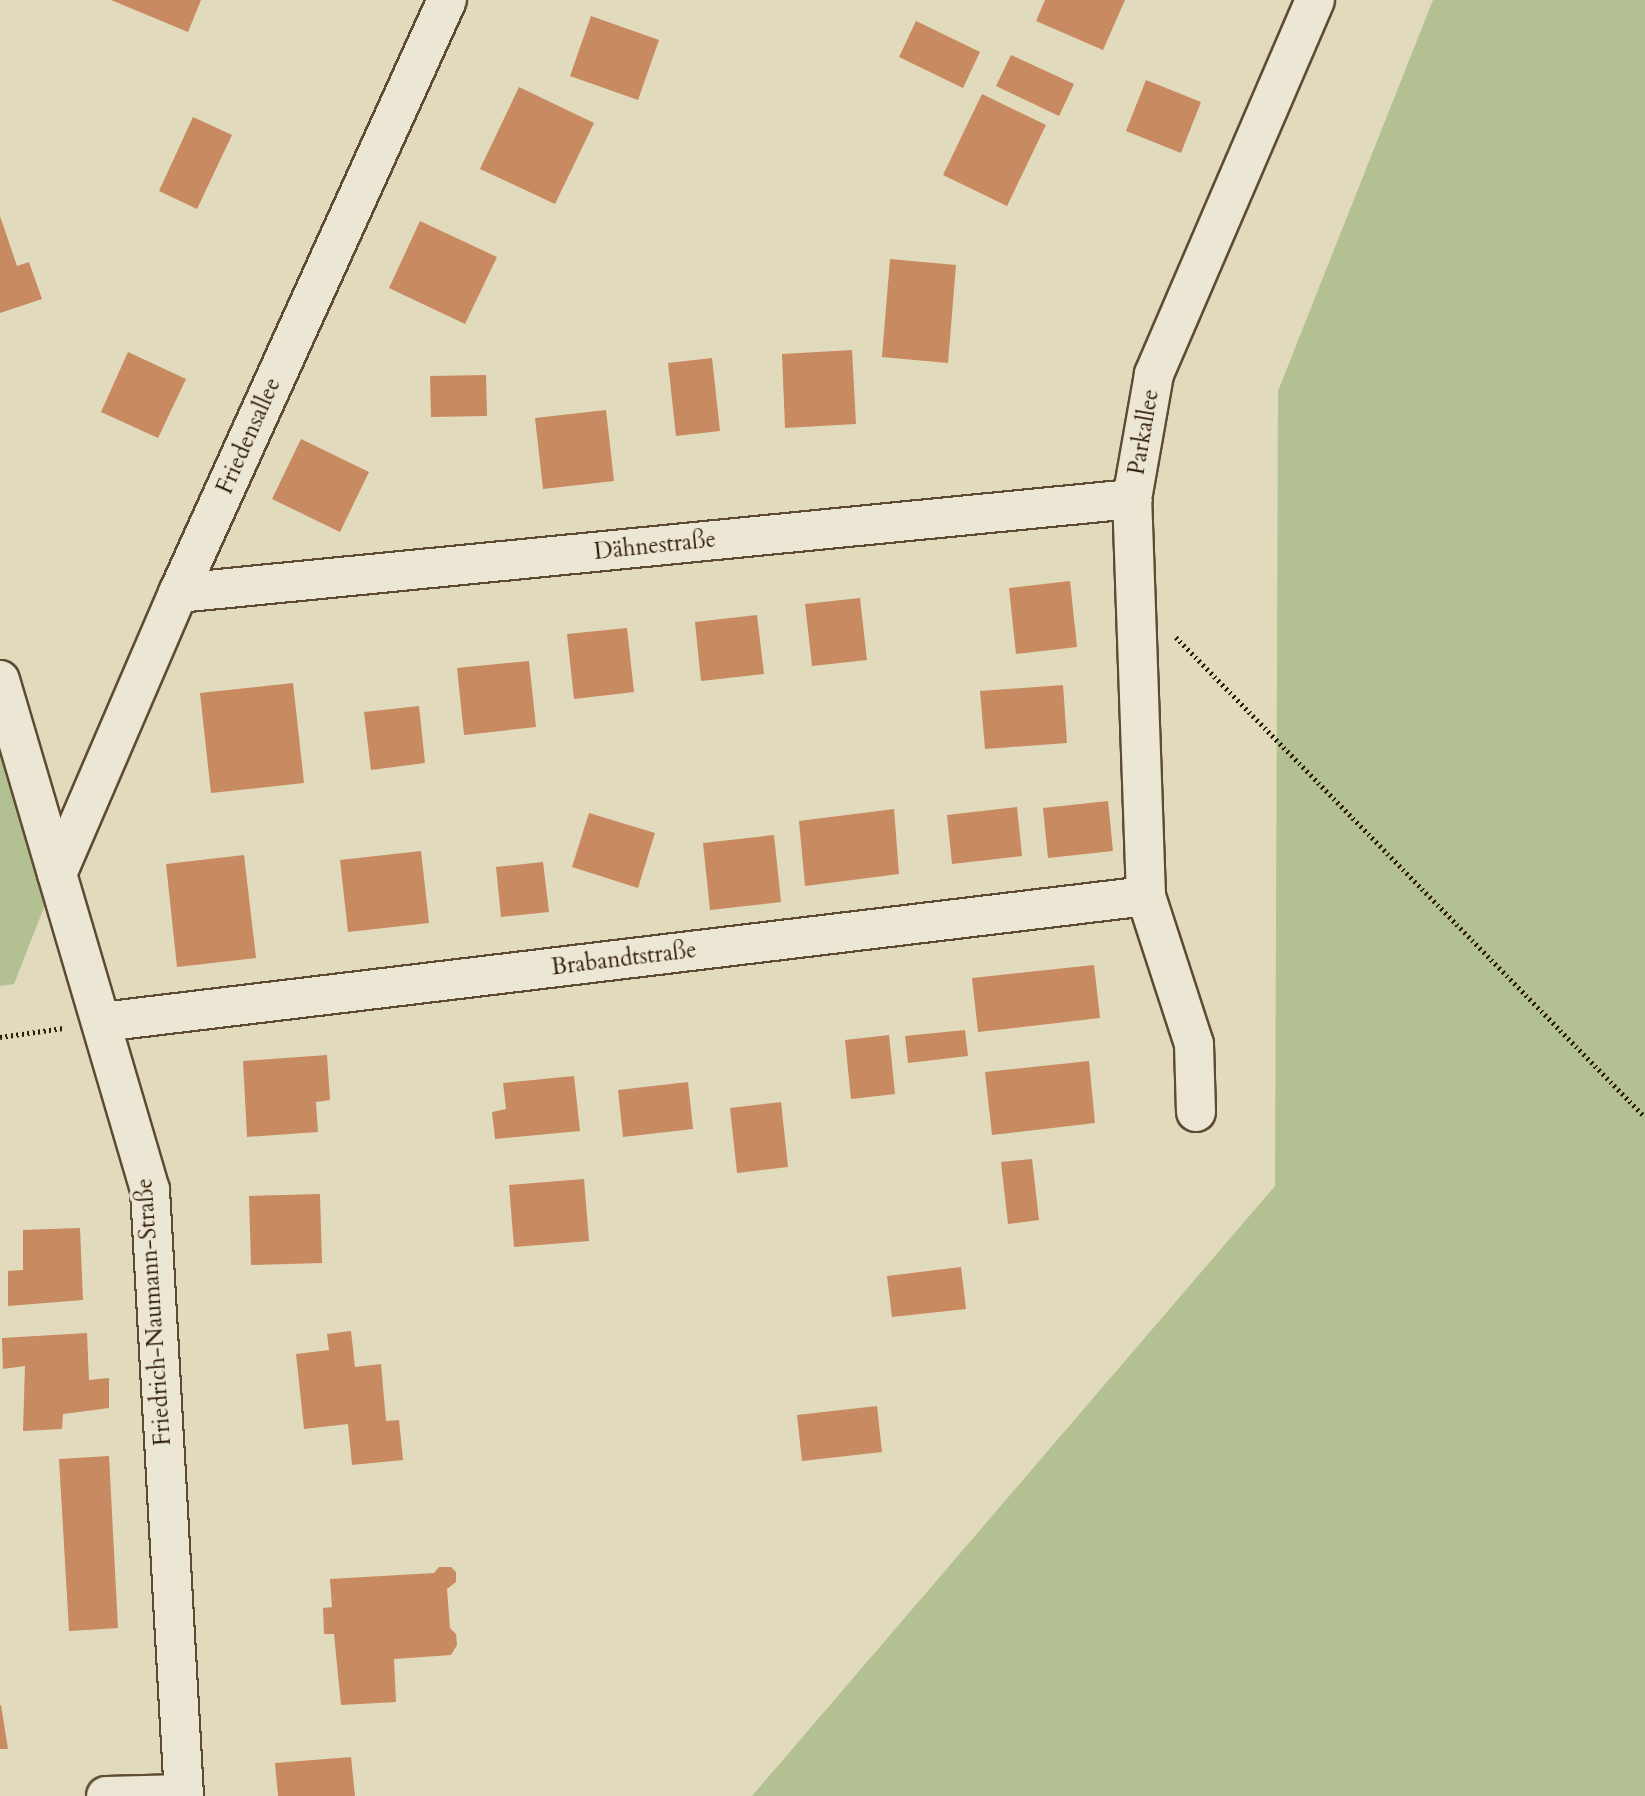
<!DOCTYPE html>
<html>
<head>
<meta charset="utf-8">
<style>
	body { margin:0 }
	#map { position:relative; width:1645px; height:1796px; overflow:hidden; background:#e2dabd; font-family:Cardo,serif }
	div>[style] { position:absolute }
	.green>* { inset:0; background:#b3c092 }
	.building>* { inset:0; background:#c88a60 }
	.path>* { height:4.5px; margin-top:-2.25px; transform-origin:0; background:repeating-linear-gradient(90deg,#311d05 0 2px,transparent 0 5.5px) }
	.roads { filter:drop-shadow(2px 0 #5d4c33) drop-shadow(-2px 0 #5d4c33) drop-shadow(0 2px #5d4c33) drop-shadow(0 -2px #5d4c33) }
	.minor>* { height:38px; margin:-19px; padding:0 19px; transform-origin:19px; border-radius:19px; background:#ece7d4 }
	span { translate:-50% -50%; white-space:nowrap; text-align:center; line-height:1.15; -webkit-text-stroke:7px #ece7d4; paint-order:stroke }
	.street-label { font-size:23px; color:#311d05 }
</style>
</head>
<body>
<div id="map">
	<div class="green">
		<div style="clip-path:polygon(1433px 0,1645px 0,1645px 1796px,752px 1796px,1275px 1186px,1278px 391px)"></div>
		<div style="clip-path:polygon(0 680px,57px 874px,14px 984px,0 986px)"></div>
	</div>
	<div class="building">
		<div style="clip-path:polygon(111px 0,201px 0,188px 32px)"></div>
		<div style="clip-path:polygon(1045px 0,1125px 0,1103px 50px,1036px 21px)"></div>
		<div style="clip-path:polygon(591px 16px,659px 40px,638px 100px,570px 76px)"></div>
		<div style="clip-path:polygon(916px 21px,980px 52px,963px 88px,899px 57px)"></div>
		<div style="clip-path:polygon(1011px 55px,1074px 84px,1059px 116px,996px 86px)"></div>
		<div style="clip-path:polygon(1146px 80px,1201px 102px,1181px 153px,1126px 131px)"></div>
		<div style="clip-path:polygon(519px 87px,594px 123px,555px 204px,480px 169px)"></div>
		<div style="clip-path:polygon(982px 94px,1046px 125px,1007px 206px,943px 175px)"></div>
		<div style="clip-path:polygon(193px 117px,232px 135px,197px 209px,159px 191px)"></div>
		<div style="clip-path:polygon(0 216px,17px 266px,29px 262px,42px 299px,0 313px)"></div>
		<div style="clip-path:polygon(420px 221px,497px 257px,465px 324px,389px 288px)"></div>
		<div style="clip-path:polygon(890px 259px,956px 265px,948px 363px,882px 357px)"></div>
		<div style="clip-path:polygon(852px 350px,856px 424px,785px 428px,782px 354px)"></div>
		<div style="clip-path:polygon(128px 352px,186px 379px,158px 438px,101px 412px)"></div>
		<div style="clip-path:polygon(712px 358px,720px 431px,676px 436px,668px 363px)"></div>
		<div style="clip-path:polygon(486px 375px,487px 416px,431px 417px,430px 376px)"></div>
		<div style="clip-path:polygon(606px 410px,614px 481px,543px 489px,535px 418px)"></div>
		<div style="clip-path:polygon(301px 439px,369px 472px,340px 532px,272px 499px)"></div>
		<div style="clip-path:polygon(1070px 581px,1077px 647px,1016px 654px,1009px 588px)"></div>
		<div style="clip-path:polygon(860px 598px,867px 660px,812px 666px,805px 604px)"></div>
		<div style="clip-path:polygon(757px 615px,764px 674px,701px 681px,695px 622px)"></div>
		<div style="clip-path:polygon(627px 628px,634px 692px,574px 699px,567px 634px)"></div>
		<div style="clip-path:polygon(529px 661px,536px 727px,464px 735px,457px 668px)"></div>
		<div style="clip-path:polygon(293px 683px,304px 783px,211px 793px,200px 693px)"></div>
		<div style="clip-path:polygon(1063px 685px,1067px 743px,985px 749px,980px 691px)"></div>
		<div style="clip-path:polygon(419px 706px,425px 763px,371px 770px,364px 712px)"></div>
		<div style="clip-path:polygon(1108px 801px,1113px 851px,1048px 858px,1043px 808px)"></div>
		<div style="clip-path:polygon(1017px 807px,1022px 856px,952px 864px,947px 815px)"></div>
		<div style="clip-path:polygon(894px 809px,899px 874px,805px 886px,799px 821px)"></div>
		<div style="clip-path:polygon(589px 813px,655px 833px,638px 888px,572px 867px)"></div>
		<div style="clip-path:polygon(774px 835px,781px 902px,710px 910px,703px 843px)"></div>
		<div style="clip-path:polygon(421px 851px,429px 923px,348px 932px,340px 860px)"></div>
		<div style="clip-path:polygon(244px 855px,256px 958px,177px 967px,166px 864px)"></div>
		<div style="clip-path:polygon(543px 862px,549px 912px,501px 917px,496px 867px)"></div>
		<div style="clip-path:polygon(1094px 965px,1100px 1018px,978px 1032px,972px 978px)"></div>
		<div style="clip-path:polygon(965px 1030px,968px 1056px,908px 1063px,905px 1036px)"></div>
		<div style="clip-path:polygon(889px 1035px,895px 1094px,851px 1099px,845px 1040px)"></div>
		<div style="clip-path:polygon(327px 1055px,330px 1100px,316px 1102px,318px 1132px,247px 1137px,243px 1061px)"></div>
		<div style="clip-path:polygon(1089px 1061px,1095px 1123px,992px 1135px,985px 1072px)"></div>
		<div style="clip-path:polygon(574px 1076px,580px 1131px,495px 1139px,492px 1112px,506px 1109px,503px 1083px)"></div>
		<div style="clip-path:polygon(688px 1082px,693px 1129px,623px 1137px,618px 1090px)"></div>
		<div style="clip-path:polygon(781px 1102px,788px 1167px,737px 1173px,730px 1108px)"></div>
		<div style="clip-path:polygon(1032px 1159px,1039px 1220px,1008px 1224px,1001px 1162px)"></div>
		<div style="clip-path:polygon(584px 1179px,589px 1241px,514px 1247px,509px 1185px)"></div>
		<div style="clip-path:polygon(320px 1194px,322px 1263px,251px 1265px,249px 1196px)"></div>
		<div style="clip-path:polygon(80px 1228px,83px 1300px,8px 1306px,8px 1271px,23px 1270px,23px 1230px)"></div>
		<div style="clip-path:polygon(961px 1267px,966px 1309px,892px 1317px,887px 1276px)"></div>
		<div style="clip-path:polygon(351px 1331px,355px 1367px,381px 1364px,386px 1421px,399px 1420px,403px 1460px,352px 1465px,348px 1424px,304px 1429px,296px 1354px,329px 1350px,327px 1334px)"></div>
		<div style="clip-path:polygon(87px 1333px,89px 1380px,109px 1378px,109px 1408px,63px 1414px,62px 1429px,23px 1431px,25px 1366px,3px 1369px,2px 1338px)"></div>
		<div style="clip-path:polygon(877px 1406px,882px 1452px,802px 1461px,797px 1415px)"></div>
		<div style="clip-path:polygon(109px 1456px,118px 1628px,69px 1631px,59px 1459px)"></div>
		<div style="clip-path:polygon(439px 1567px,451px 1567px,456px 1572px,456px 1582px,447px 1589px,450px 1628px,456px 1634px,457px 1645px,451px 1655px,394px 1659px,396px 1702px,341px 1705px,334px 1634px,324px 1634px,323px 1608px,332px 1607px,330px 1579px,434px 1573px)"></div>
		<div style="clip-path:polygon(0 1705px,1px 1705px,8px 1749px,0 1749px)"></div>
		<div style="clip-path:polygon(351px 1757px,355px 1796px,278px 1796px,275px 1763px)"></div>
	</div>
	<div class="path">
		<div style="left:1176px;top:637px;width:671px;rotate:45.66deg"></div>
		<div style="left:0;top:1037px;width:64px;rotate:-8.1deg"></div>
	</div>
	<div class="roads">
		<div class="minor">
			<div style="left:178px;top:593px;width:959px;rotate:-5.63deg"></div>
			<div style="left:0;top:680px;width:532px;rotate:73.61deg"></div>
			<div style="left:150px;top:1190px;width:607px;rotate:86.79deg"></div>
			<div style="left:57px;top:874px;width:306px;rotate:-66.7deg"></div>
			<div style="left:178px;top:593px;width:651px;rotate:-65.6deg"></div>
			<div style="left:102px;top:1022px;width:1052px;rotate:-6.88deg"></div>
			<div style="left:1196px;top:1112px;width:68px;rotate:-91.7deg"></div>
			<div style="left:1194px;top:1044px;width:156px;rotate:-108deg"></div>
			<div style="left:1146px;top:896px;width:397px;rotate:-92deg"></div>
			<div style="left:1132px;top:499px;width:127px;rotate:-80deg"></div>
			<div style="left:1154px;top:374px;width:407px;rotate:-66.7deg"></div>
			<div style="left:106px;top:1796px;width:78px;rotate:-1.5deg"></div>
		</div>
	</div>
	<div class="street-label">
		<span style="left:1144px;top:432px;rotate:-80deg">Parkallee</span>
		<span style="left:249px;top:436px;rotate:-66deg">Friedensallee</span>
		<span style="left:655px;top:546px;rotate:-6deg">Dähnestraße</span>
		<span style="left:624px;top:959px;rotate:-7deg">Brabandtstraße</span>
		<span style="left:154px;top:1312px;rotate:-94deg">Friedrich-Naumann-Straße</span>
	</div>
</div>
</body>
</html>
